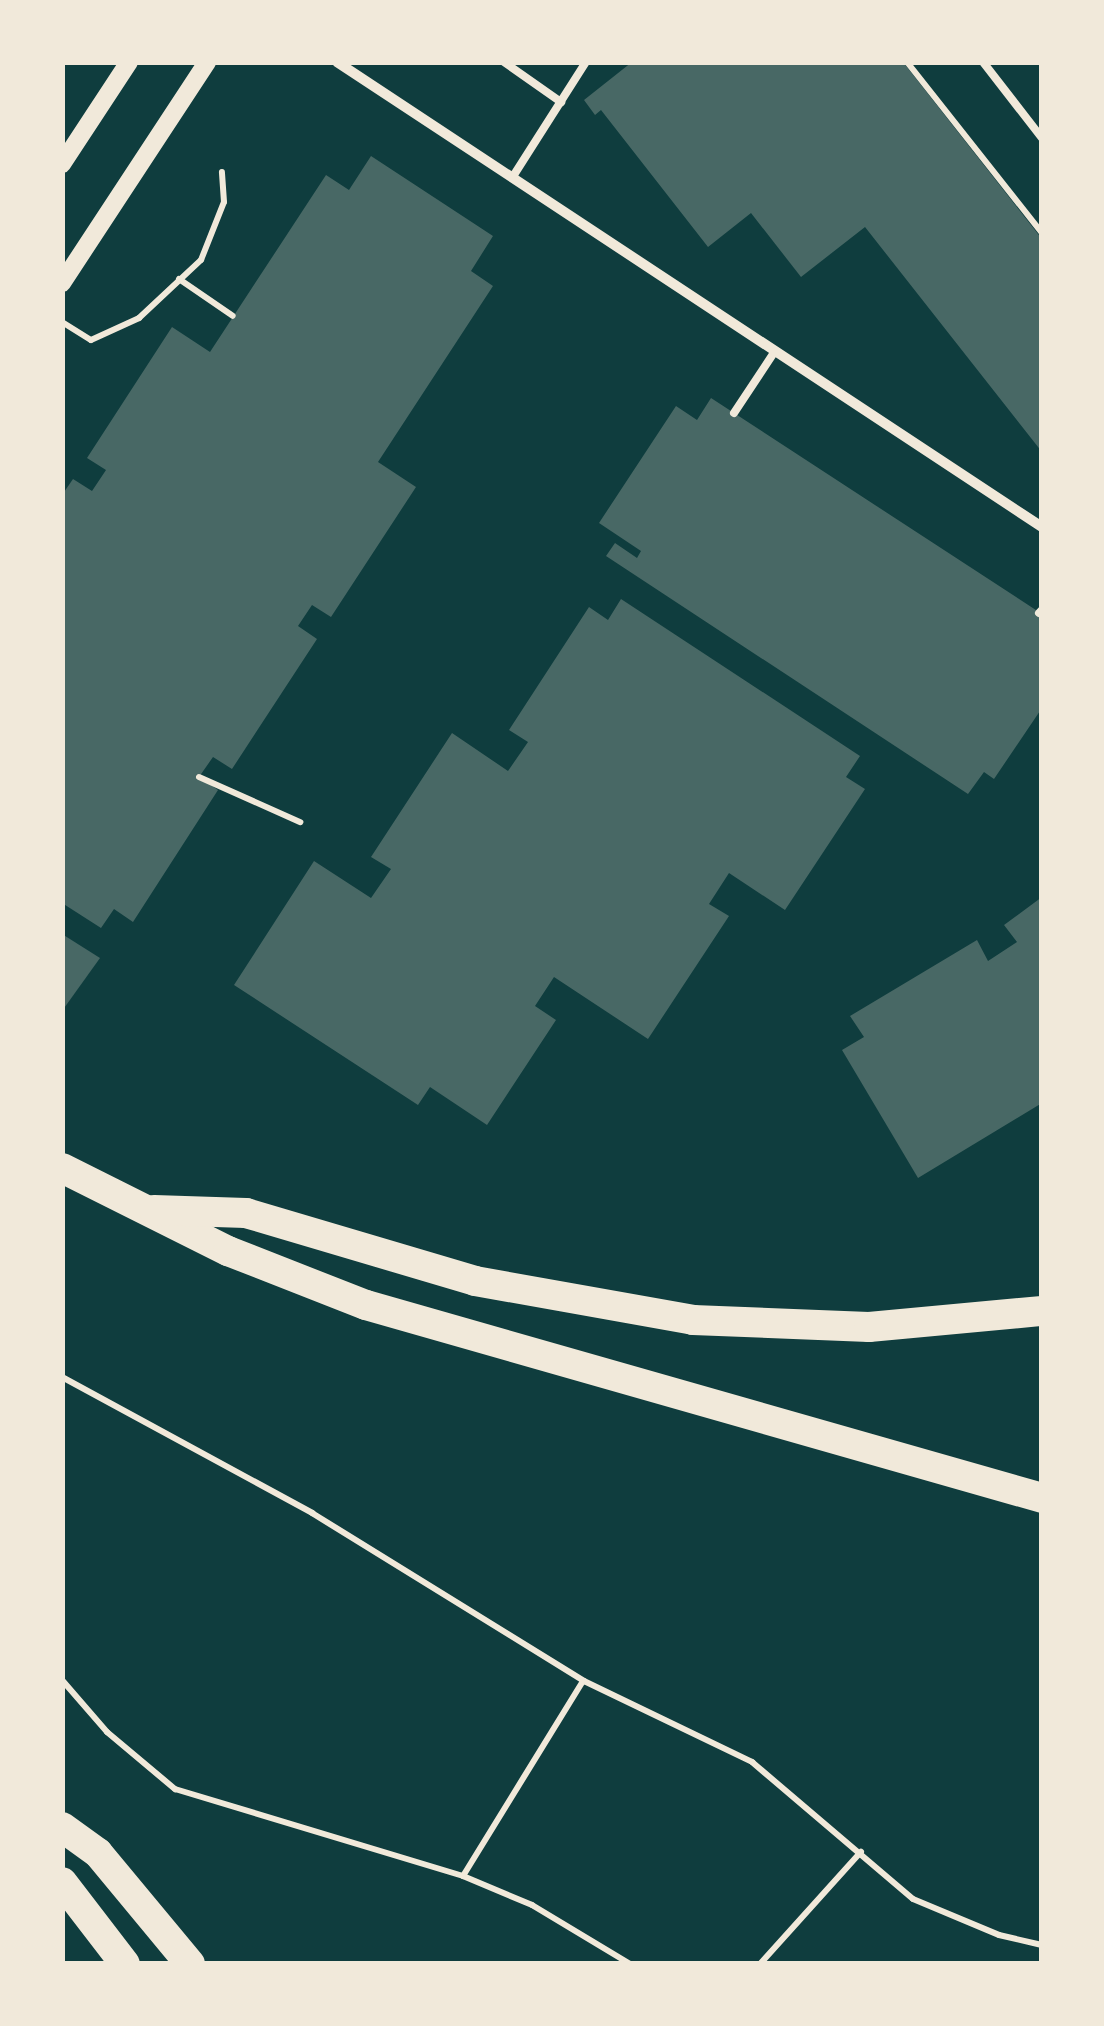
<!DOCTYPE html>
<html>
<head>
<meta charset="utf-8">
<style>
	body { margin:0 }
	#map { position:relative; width:1104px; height:2026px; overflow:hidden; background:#0f3d3e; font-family:Jost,sans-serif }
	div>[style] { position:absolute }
	.building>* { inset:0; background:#486865 }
	.path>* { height:6px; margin:-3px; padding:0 3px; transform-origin:3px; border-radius:3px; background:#f1e9da }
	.service>* { height:8px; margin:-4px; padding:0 4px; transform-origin:4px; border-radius:4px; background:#f1e9da }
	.minor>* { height:10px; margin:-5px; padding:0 5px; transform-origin:5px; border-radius:5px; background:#f1e9da }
	.tertiary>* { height:18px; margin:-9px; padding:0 9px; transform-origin:9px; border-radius:9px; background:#f1e9da }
	.motorway>* { height:30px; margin:-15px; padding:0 15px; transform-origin:15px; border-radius:15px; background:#f1e9da }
	span { translate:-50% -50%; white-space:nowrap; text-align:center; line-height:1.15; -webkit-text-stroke:10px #f1e9da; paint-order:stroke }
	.frame { position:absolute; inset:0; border:65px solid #f1e9da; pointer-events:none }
</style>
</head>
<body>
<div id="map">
	<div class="building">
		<div style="clip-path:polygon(632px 62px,903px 62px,1042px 239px,1042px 452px,865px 227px,801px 277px,751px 213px,708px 247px,601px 110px,595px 115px,584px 100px)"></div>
		<div style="clip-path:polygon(371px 156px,493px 236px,471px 271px,493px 286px,378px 462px,416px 487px,331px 617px,312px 605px,298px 626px,317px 639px,232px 769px,213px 757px,199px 777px,218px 790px,133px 922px,114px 909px,101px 928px,62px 903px,62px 495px,73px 479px,92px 491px,106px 470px,87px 458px,172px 327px,210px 352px,326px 175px,349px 190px)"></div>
		<div style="clip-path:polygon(711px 398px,1042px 614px,1042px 708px,994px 779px,984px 772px,968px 794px,606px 556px,615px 543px,637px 558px,641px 551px,599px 523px,676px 406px,697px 420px)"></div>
		<div style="clip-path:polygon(621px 599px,860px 756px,846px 777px,865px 789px,785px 910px,729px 873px,709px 904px,729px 916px,648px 1039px,554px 977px,535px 1006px,556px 1020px,487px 1125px,430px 1087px,418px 1105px,234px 985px,314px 861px,371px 898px,391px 869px,371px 857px,452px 733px,508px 771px,528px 742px,509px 730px,589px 607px,608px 620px)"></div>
		<div style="clip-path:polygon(1042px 897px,1042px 1103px,918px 1178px,842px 1050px,864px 1037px,850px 1016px,977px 940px,988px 961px,1017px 942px,1004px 925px)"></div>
		<div style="clip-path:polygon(62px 934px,100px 958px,62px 1011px)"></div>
	</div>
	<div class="path">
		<div style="left:907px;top:62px;width:218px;rotate:51.7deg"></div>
		<div style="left:179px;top:279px;width:65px;rotate:34.4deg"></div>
		<div style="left:62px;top:322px;width:34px;rotate:32deg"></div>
		<div style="left:91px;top:340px;width:53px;rotate:-24.6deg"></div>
		<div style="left:139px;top:318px;width:85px;rotate:-43.1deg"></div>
		<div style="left:201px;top:260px;width:62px;rotate:-68.4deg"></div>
		<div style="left:224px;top:202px;width:30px;rotate:-94deg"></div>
		<div style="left:199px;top:777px;width:111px;rotate:24deg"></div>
		<div style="left:62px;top:1377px;width:285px;rotate:28.5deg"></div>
		<div style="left:312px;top:1513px;width:320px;rotate:31.7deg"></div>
		<div style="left:584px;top:1681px;width:187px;rotate:25.7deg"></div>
		<div style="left:752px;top:1762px;width:211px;rotate:40.4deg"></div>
		<div style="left:913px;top:1899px;width:93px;rotate:22.7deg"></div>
		<div style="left:999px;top:1935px;width:44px;rotate:13.1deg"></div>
		<div style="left:62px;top:1680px;width:69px;rotate:49.1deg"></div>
		<div style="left:107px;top:1732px;width:89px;rotate:40deg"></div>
		<div style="left:175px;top:1789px;width:301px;rotate:16.8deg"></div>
		<div style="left:463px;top:1876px;width:75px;rotate:22.8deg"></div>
		<div style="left:532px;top:1905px;width:114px;rotate:31deg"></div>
		<div style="left:463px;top:1876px;width:229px;rotate:-58.4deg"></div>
		<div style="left:760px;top:1964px;width:151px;rotate:-48deg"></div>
	</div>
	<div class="service">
		<div style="left:504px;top:62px;width:70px;rotate:35.1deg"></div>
		<div style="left:983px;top:62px;width:96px;rotate:52.2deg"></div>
		<div style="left:512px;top:178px;width:138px;rotate:-57.5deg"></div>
		<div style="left:734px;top:413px;width:74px;rotate:-56.5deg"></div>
		<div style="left:1039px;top:613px;width:4px;rotate:-45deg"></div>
	</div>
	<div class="minor">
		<div style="left:337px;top:62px;width:845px;rotate:33.41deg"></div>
	</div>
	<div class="tertiary">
		<div style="left:62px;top:164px;width:122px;rotate:-56.7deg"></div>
		<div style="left:62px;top:283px;width:264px;rotate:-56.7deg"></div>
	</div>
	<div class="motorway">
		<div style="left:62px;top:1168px;width:186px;rotate:26.6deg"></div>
		<div style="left:228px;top:1251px;width:148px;rotate:21.4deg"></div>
		<div style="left:366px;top:1305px;width:703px;rotate:15.93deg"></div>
		<div style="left:154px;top:1210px;width:92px;rotate:1.9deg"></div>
		<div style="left:246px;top:1213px;width:239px;rotate:16.5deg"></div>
		<div style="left:475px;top:1281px;width:221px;rotate:10.1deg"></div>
		<div style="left:693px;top:1320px;width:176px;rotate:2.3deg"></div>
		<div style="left:869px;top:1327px;width:174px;rotate:-5.3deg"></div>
		<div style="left:62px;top:1827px;width:44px;rotate:35.8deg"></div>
		<div style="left:98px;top:1853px;width:144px;rotate:50.3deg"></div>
		<div style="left:62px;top:1882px;width:103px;rotate:52.5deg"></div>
	</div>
	<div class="frame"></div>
</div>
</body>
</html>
